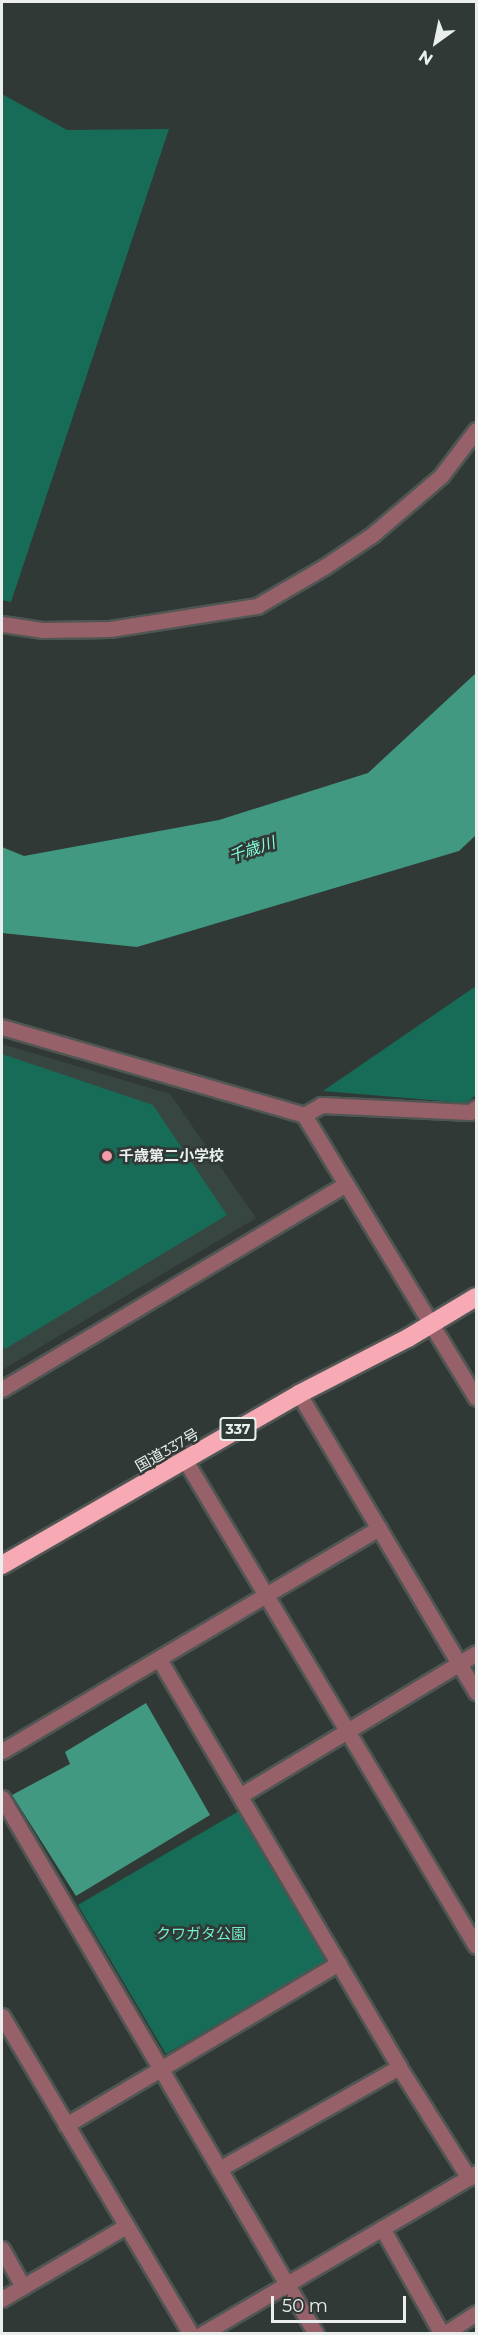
<!DOCTYPE html>
<html>
<head>
<meta charset="utf-8">
<style>
	body { margin:0 }
	#map { position:relative; width:478px; height:2335px; overflow:hidden; background:#313936; font-family:Montserrat,"Noto Sans JP",sans-serif }
	div>[style] { position:absolute }
	.built>* { inset:0; background:#384642 }
	.green>* { inset:0; background:#176c58 }
	.water>* { inset:0; background:#419981 }
	.roads { filter:drop-shadow(2px 0 #4f5653) drop-shadow(-2px 0 #4f5653) drop-shadow(0 2px #4f5653) drop-shadow(0 -2px #4f5653) }
	.minor>* { height:15px; margin:-7.5px; padding:0 7.5px; transform-origin:7.5px; border-radius:7.5px; background:#966168 }
	.highway>* { height:18px; margin:-9px; padding:0 9px; transform-origin:9px; border-radius:9px; background:#f7aab4 }
	.dots>* { width:16px; height:16px; translate:-50% -50%; box-sizing:border-box; border:3px solid #313936; border-radius:50% }
	span { translate:-50% -50%; white-space:nowrap; text-align:center; line-height:1.15; -webkit-text-stroke:5px #313936; paint-order:stroke }
	.shield-label span { padding:2px 4px; background:#313936; border:2px solid; border-radius:4px; -webkit-text-stroke-width:0 }
	.shield-label { font-size:14px; color:#eaefee; font-weight:700 }
	.poi-label { font-size:15px; color:#eaefee; font-weight:700 }
	.left { translate:0 -50%; text-align:left }
	.street-label { font-size:15px; color:#eaefee }
	.park-label { font-size:15px; color:#72eecb }
	.water-label { font-size:16px; color:#82fdda; font-style:italic }
	.frame { position:absolute; inset:0; border:3px solid #eaefee; pointer-events:none }
	.north { position:absolute; left:406px; top:12px; width:60px; height:60px; -webkit-text-stroke:4px #313936; paint-order:stroke; rotate:213deg; font-size:16px; font-weight:700; line-height:24px; text-align:center; color:#eaefee }
	.north::after { content:''; display:block; margin:auto; width:21px; height:27px; background:#eaefee; clip-path:polygon(50% 0,100% 100%,50% 72%,0 100%) }
	.scale { position:absolute; left:271px; top:2296px; width:135px; height:27px; box-sizing:border-box; border:3px solid #eaefee; border-top:0; padding-left:8px; font-size:18px; line-height:21px; white-space:nowrap; color:#eaefee; -webkit-text-stroke:4px #313936; paint-order:stroke }
</style>
</head>
<body>
<div id="map">
	<div class="built">
		<div style="clip-path:polygon(2px 1044px,170px 1094px,256px 1218px,2px 1370px)"></div>
	</div>
	<div class="green">
		<div style="clip-path:polygon(2px 94px,67px 130px,169px 129px,11px 602px,2px 600px)"></div>
		<div style="clip-path:polygon(476px 986px,476px 1095px,466px 1103px,323px 1091px)"></div>
		<div style="clip-path:polygon(2px 1054px,153px 1105px,227px 1215px,5px 1349px,2px 1344px)"></div>
		<div style="clip-path:polygon(239px 1811px,326px 1961px,166px 2054px,78px 1905px)"></div>
	</div>
	<div class="water">
		<div style="clip-path:polygon(476px 673px,476px 835px,459px 851px,137px 947px,2px 933px,2px 847px,24px 856px,219px 820px,368px 773px)"></div>
		<div style="clip-path:polygon(146px 1703px,210px 1815px,76px 1896px,12px 1795px,70px 1764px,65px 1752px)"></div>
	</div>
	<div class="roads">
		<div class="minor">
			<div style="left:2px;top:624px;width:40px;rotate:8.5deg"></div>
			<div style="left:42px;top:630px;width:68px;rotate:-0.8deg"></div>
			<div style="left:110px;top:629px;width:149px;rotate:-8.9deg"></div>
			<div style="left:257px;top:606px;width:78px;rotate:-30.2deg"></div>
			<div style="left:324px;top:567px;width:58px;rotate:-33.7deg"></div>
			<div style="left:372px;top:535px;width:91px;rotate:-40.5deg"></div>
			<div style="left:441px;top:476px;width:58px;rotate:-52.7deg"></div>
			<div style="left:2px;top:1027px;width:315px;rotate:16.2deg"></div>
			<div style="left:304px;top:1115px;width:331px;rotate:58.7deg"></div>
			<div style="left:304px;top:1115px;width:20px;rotate:-30deg"></div>
			<div style="left:321px;top:1105px;width:149px;rotate:2.7deg"></div>
			<div style="left:470px;top:1112px;width:7px;rotate:-34deg"></div>
			<div style="left:2px;top:1389px;width:400px;rotate:-30.8deg"></div>
			<div style="left:299px;top:1394px;width:347px;rotate:59.3deg"></div>
			<div style="left:185px;top:1460px;width:566px;rotate:59.09deg"></div>
			<div style="left:159px;top:1659px;width:473px;rotate:59.5deg"></div>
			<div style="left:399px;top:2067px;width:131px;rotate:57.8deg"></div>
			<div style="left:2px;top:1751px;width:438px;rotate:-30.6deg"></div>
			<div style="left:241px;top:1795px;width:275px;rotate:-31.1deg"></div>
			<div style="left:2px;top:1798px;width:621px;rotate:59.64deg"></div>
			<div style="left:2px;top:2016px;width:370px;rotate:59.3deg"></div>
			<div style="left:66px;top:2125px;width:317px;rotate:-30.7deg"></div>
			<div style="left:219px;top:2169px;width:207px;rotate:-29.5deg"></div>
			<div style="left:382px;top:2228px;width:122px;rotate:60.5deg"></div>
			<div style="left:2px;top:2249px;width:43px;rotate:61.1deg"></div>
			<div style="left:2px;top:2299px;width:144px;rotate:-30.5deg"></div>
			<div style="left:202px;top:2334px;width:318px;rotate:-30.4deg"></div>
			<div style="left:444px;top:2334px;width:38px;rotate:-33deg"></div>
		</div>
		<div class="highway">
			<div style="left:2px;top:1565px;width:343px;rotate:-29.9deg"></div>
			<div style="left:299px;top:1394px;width:123px;rotate:-27.2deg"></div>
			<div style="left:408px;top:1338px;width:79px;rotate:-31.1deg"></div>
		</div>
	</div>
	<div class="dots">
		<div style="left:107px;top:1156px;background:#f49aa6"></div>
	</div>
	<div class="shield-label">
		<span style="left:238px;top:1429px">337</span>
	</div>
	<div class="poi-label">
		<span class="left" style="left:119px;top:1156px">千歳第二小学校</span>
	</div>
	<div class="street-label">
		<span style="left:167px;top:1450px;rotate:-30deg">国道337号</span>
	</div>
	<div class="park-label">
		<span style="left:201px;top:1934px">クワガタ公園</span>
	</div>
	<div class="water-label">
		<span style="left:252px;top:850px;rotate:-18deg">千歳川</span>
	</div>
	<div class="frame"></div>
	<div class="north">N</div>
	<div class="scale">50 m</div>
</div>
</body>
</html>
